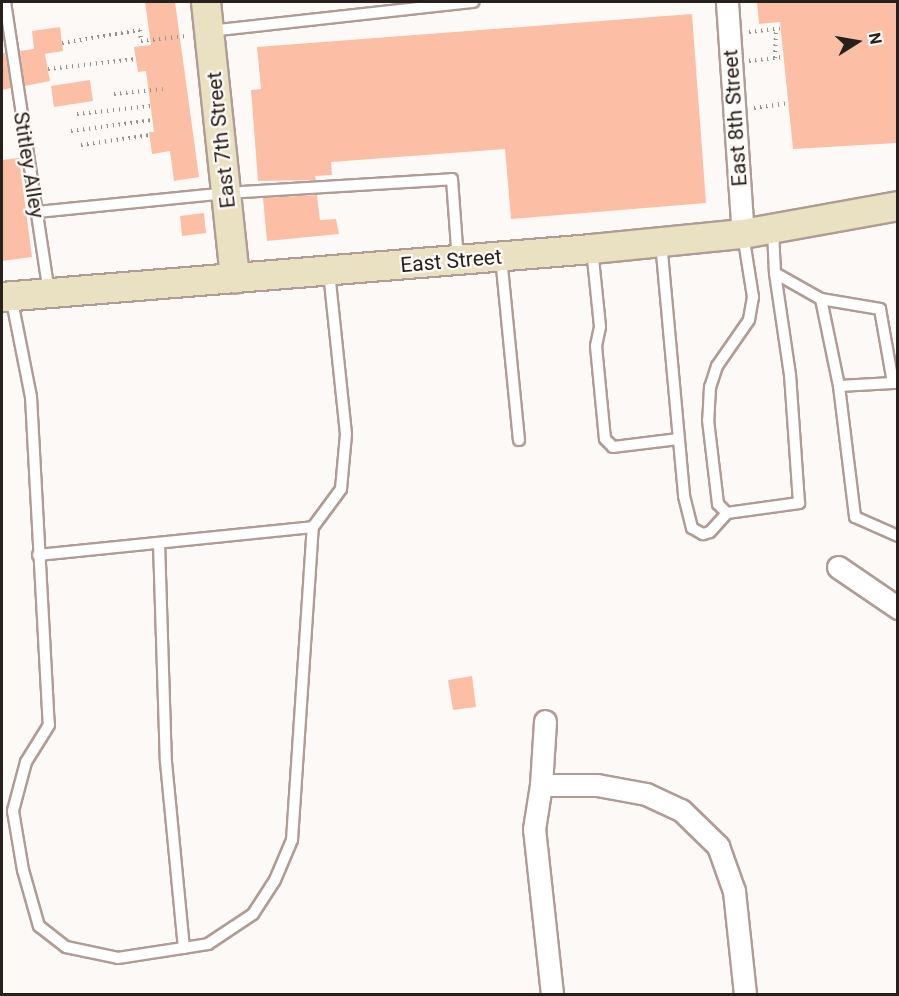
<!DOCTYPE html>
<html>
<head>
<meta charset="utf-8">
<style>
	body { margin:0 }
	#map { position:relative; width:899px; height:996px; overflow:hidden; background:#fdf9f7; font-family:Roboto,sans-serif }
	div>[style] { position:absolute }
	.building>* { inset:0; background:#fcbfa6 }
	.path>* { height:4px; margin-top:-2px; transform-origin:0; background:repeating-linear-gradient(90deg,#96908e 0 1.5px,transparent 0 6px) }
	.roads { filter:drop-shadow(2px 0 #b09c94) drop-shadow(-2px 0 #b09c94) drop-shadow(0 2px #b09c94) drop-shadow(0 -2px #b09c94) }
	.service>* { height:10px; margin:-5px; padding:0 5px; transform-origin:5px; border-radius:5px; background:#fff }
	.minor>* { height:21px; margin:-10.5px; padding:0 10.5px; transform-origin:10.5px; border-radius:10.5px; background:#fff }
	.secondary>* { height:28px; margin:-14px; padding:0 14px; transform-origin:14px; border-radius:14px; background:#e9e1c1 }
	span { translate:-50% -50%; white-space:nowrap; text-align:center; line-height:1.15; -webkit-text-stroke:4.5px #fdf9f7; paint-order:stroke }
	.street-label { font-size:21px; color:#28201d }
	.frame { position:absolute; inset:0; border:3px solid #28201d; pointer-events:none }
	.north { position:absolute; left:827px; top:12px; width:60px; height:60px; -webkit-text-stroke:4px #fdf9f7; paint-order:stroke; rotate:79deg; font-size:16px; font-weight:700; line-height:24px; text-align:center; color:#28201d }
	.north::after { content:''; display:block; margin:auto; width:21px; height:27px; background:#28201d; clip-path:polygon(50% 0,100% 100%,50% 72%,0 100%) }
</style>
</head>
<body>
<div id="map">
	<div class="building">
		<div style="clip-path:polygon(145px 2px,175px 2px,199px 177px,174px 181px,170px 151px,152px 154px,149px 132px,154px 132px,146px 71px,138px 72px,134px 47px,151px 45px)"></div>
		<div style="clip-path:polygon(757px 2px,897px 2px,897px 143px,793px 149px,780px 22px,759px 24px)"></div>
		<div style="clip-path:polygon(692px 14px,706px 203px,511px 219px,505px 149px,331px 162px,332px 175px,315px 176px,316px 180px,258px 181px,251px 90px,261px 89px,257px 47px)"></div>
		<div style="clip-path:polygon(60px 27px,63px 51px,45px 54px,50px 81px,25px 86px,20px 51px,34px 49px,32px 31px)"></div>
		<div style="clip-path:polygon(2px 53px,5px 53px,11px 88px,2px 90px)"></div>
		<div style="clip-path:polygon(90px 80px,93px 101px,54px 107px,51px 86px)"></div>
		<div style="clip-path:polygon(19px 158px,32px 257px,2px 261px,2px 160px)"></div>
		<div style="clip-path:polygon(317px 195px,320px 220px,336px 219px,339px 234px,267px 241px,263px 198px)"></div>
		<div style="clip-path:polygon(204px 213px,206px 233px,182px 236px,180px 216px)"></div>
		<div style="clip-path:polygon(472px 676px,476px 707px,453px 710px,448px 680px)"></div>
	</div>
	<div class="path">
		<div style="left:749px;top:32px;width:31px;rotate:-7deg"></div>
		<div style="left:62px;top:43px;width:79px;rotate:-9.5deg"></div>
		<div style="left:140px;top:30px;width:11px;rotate:85deg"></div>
		<div style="left:141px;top:41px;width:45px;rotate:-6.3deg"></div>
		<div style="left:775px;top:58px;width:29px;rotate:-88deg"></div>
		<div style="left:749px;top:61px;width:35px;rotate:-7deg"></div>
		<div style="left:48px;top:69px;width:89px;rotate:-6.5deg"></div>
		<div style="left:114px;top:94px;width:49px;rotate:-5.8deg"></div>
		<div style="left:754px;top:108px;width:34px;rotate:-8deg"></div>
		<div style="left:77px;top:114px;width:75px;rotate:-6.1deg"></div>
		<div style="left:71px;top:131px;width:83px;rotate:-7.6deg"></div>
		<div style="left:81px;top:145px;width:70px;rotate:-8.2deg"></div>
	</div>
	<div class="roads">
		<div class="service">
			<div style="left:5px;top:2px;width:293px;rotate:81.4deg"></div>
			<div style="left:210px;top:31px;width:265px;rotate:-6.3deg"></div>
			<div style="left:37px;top:212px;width:190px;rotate:-5.7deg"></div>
			<div style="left:226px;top:193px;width:226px;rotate:-3.5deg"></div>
			<div style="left:452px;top:179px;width:81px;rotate:85.8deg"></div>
			<div style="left:773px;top:231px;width:42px;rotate:87.3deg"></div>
			<div style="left:775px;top:273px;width:53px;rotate:29.5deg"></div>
			<div style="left:821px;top:299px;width:60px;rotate:9.6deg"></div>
			<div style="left:880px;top:309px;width:75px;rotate:80deg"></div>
			<div style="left:893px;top:383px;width:5px"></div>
			<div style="left:743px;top:234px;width:64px;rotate:81deg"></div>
			<div style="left:753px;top:297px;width:23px;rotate:100deg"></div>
			<div style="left:749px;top:320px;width:56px;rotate:124.8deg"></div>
			<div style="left:717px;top:366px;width:22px;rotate:108deg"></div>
			<div style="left:710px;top:387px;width:33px;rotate:93deg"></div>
			<div style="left:708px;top:420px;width:85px;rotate:83.2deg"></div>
			<div style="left:718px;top:504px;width:13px;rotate:45deg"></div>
			<div style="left:727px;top:513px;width:73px;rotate:-7.9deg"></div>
			<div style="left:799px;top:503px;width:128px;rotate:-94deg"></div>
			<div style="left:790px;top:375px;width:103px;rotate:-98.4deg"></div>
			<div style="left:661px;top:242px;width:255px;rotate:84.8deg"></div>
			<div style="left:684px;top:496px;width:33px;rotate:76deg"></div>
			<div style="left:692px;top:528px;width:13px;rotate:29deg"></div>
			<div style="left:703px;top:534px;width:7px;rotate:-16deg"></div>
			<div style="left:710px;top:532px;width:25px;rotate:-48deg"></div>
			<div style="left:592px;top:249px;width:78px;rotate:84.1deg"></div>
			<div style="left:600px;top:327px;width:19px;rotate:102deg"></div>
			<div style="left:596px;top:346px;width:93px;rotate:84.5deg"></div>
			<div style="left:605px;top:439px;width:11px;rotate:45deg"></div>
			<div style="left:613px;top:447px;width:65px;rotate:-7deg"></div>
			<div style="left:501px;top:257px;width:184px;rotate:84.4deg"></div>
			<div style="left:11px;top:296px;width:103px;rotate:78.8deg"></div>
			<div style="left:31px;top:397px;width:328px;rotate:86.9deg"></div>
			<div style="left:49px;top:725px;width:44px;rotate:121.9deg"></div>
			<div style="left:26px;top:762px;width:51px;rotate:104.9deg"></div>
			<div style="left:13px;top:811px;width:60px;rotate:80.4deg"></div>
			<div style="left:23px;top:870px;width:58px;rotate:74.1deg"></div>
			<div style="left:39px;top:926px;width:34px;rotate:38deg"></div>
			<div style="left:66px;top:947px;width:53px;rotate:11.9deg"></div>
			<div style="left:118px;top:958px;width:91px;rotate:-8.8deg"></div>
			<div style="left:208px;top:944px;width:54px;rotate:-33.7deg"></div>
			<div style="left:253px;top:914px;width:40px;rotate:-57.1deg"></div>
			<div style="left:275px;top:880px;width:43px;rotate:-67deg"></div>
			<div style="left:292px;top:840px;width:314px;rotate:-86.2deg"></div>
			<div style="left:313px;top:527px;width:47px;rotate:-53.6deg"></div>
			<div style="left:341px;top:489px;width:55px;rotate:-84.8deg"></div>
			<div style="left:346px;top:434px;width:163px;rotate:-96deg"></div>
			<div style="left:821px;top:299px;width:89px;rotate:78.3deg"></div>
			<div style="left:893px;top:383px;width:54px;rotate:176.8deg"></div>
			<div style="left:839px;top:386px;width:132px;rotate:83deg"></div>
			<div style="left:855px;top:517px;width:47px;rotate:23.8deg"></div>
			<div style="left:159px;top:543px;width:219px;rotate:88.2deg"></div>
			<div style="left:166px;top:762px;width:187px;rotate:84.5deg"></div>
			<div style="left:38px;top:555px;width:276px;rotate:-5.8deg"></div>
		</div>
		<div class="minor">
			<div style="left:727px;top:2px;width:233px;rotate:86.1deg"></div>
			<div style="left:838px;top:567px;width:73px;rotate:34.3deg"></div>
			<div style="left:541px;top:785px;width:64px;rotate:-86.4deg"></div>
			<div style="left:552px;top:994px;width:166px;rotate:-96.2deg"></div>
			<div style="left:534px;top:829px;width:45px;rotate:-81deg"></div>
			<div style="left:541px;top:785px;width:56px"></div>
			<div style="left:597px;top:785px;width:50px;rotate:10.4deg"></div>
			<div style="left:646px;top:794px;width:38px;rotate:25deg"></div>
			<div style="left:681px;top:810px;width:52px;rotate:44.2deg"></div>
			<div style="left:718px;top:846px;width:48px;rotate:70.4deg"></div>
			<div style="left:734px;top:891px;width:104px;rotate:83.9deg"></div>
		</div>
		<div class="secondary">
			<div style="left:206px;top:2px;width:278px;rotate:84deg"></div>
			<div style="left:2px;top:297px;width:592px;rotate:-4.65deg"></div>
			<div style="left:592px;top:249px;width:152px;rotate:-5.7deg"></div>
			<div style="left:743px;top:234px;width:158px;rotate:-10.2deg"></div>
		</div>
	</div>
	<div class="street-label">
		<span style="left:735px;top:118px;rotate:-94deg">East 8th Street</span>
		<span style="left:221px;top:140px;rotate:-96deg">East 7th Street</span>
		<span style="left:29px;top:165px;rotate:81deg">Stitley Alley</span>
		<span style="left:451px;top:261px;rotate:-5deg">East Street</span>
	</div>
	<div class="frame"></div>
	<div class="north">N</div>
</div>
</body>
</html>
